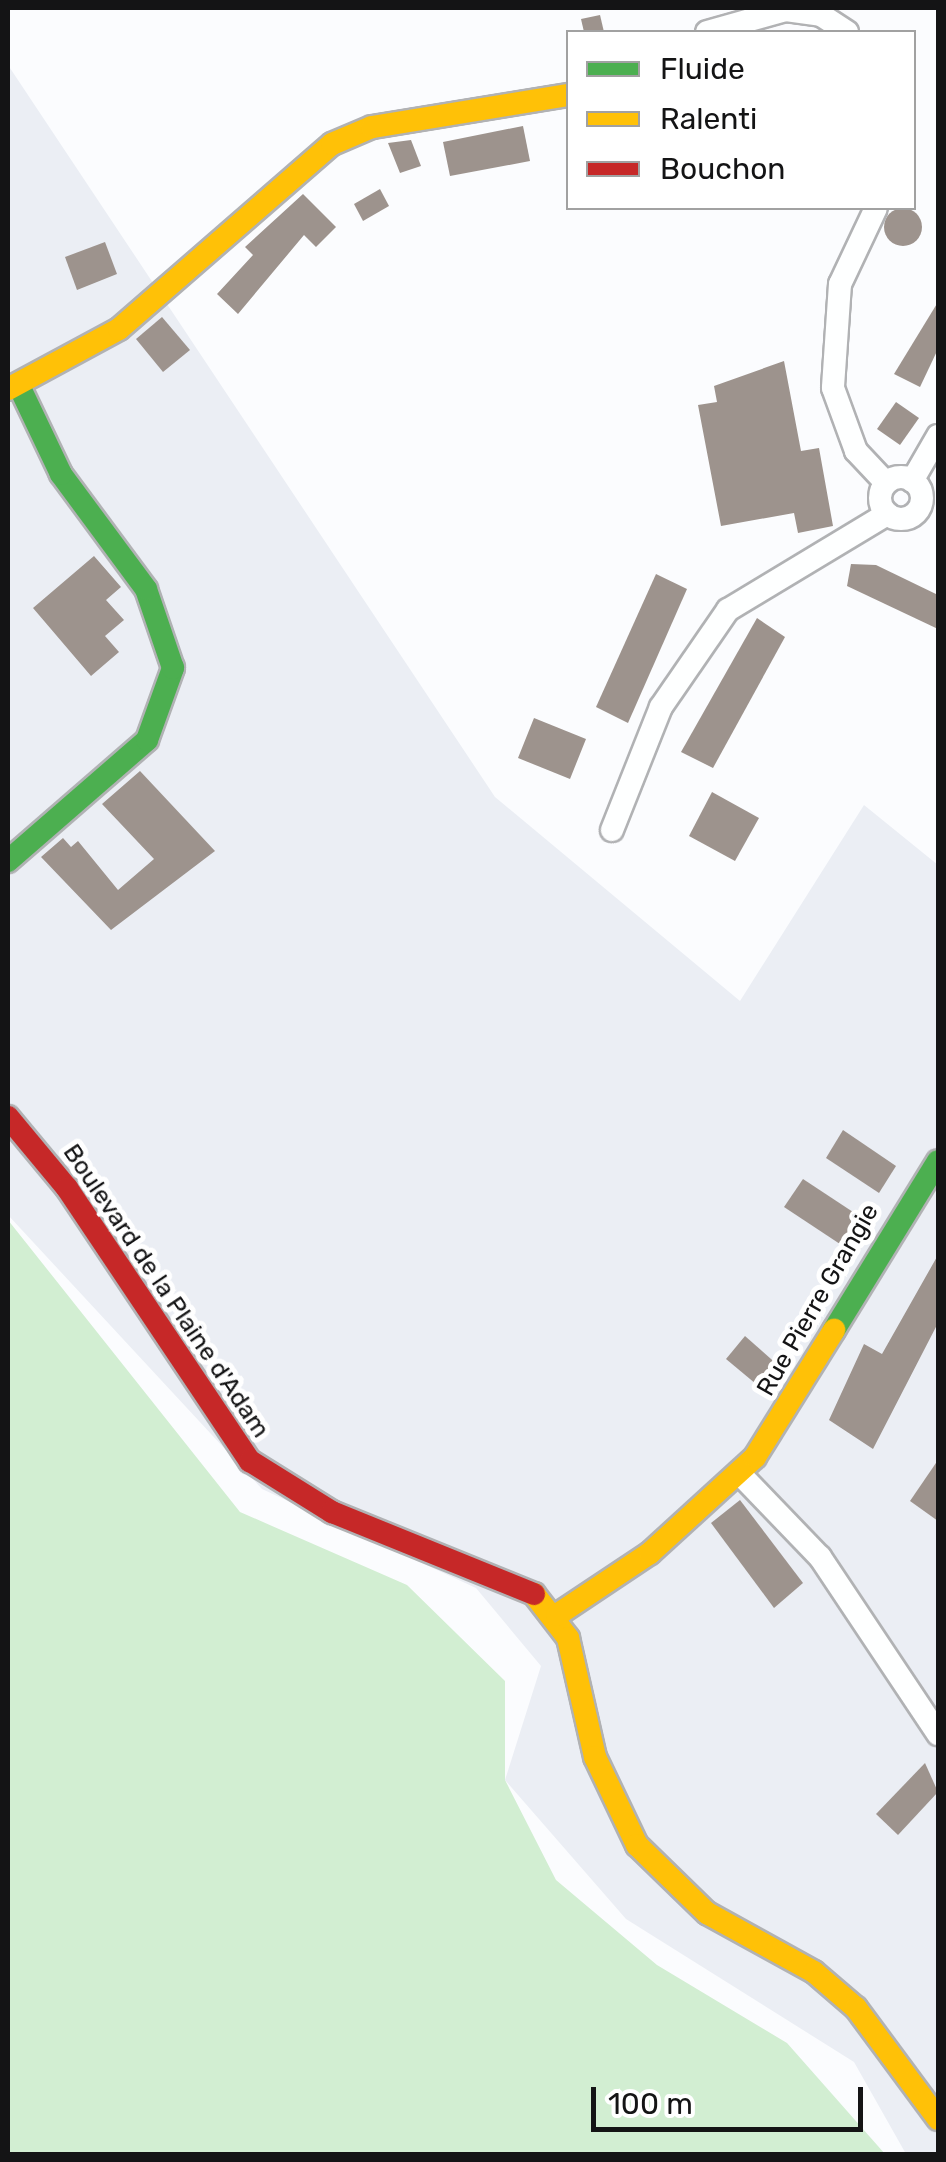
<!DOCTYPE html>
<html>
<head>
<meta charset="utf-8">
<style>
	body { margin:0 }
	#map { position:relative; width:946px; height:2162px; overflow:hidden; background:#fbfcfe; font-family:Rubik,sans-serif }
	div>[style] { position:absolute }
	.built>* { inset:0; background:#ebeef4 }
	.green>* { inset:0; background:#d2eed2 }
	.building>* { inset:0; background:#9d938d }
	.round { border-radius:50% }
	.roads { filter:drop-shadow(2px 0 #b1b2b4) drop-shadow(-2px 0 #b1b2b4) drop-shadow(0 2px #b1b2b4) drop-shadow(0 -2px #b1b2b4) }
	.street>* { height:22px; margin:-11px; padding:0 11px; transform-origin:11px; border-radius:11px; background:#feffff }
	.street>.ring { margin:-11px; padding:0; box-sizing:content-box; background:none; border:22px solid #feffff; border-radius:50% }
	.fast>* { height:22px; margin:-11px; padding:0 11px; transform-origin:11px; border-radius:11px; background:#4caf50 }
	.slow>* { height:22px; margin:-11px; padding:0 11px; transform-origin:11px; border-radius:11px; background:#ffc107 }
	.jam>* { height:22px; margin:-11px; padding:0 11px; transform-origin:11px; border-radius:11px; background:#c62828 }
	span { translate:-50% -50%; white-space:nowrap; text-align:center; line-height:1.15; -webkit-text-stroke:10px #fff; paint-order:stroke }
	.street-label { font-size:25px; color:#141415 }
	.frame { position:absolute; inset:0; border:10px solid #141415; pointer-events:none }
	.legend { position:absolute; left:566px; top:30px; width:350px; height:180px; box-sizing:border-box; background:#fff; border:2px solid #a1a1a1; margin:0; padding:12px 18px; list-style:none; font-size:30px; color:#141415 }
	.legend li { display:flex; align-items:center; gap:20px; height:50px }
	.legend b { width:50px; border:2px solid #a1a1a1 }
	.scale { position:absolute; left:591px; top:2087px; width:272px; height:45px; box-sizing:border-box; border:5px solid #141415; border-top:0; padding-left:12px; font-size:30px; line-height:35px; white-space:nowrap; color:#141415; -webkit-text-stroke:8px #fff; paint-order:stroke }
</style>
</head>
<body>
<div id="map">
	<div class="built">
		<div style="clip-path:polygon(8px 65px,495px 797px,740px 1001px,864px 805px,938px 865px,938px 2154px,906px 2154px,854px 2062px,626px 1919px,505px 1780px,541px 1666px,476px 1588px,262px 1489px,8px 1215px)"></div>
	</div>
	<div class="green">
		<div style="clip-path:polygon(8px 1220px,240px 1512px,407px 1585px,505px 1681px,505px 1780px,556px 1880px,657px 1965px,787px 2043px,885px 2154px,8px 2154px)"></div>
	</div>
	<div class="building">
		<div style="clip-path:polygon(600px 15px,604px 32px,584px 32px,581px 19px)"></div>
		<div style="clip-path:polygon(523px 126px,530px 161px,450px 176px,443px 142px)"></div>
		<div style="clip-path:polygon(411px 140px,421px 166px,400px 173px,388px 143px)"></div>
		<div style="clip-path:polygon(380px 189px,389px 206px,363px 221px,354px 204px)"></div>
		<div style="clip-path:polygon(303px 194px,336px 227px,316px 247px,304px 235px,238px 314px,217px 294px,253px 255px,245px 247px)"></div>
		<div class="round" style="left:884px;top:208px;width:38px;height:38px"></div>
		<div style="clip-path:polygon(105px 242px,117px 274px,77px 290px,65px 257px)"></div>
		<div style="clip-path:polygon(938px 302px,938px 349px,920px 387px,894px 374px)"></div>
		<div style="clip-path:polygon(162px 317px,190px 350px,163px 372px,136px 339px)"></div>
		<div style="clip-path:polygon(784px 361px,801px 451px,819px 448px,833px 526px,798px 533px,794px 513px,721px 526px,698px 405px,717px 402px,714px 386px)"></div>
		<div style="clip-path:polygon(896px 402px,919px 418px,900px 445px,877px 429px)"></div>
		<div style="clip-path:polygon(94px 556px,121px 587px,106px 600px,124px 620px,105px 636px,119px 652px,91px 676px,33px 608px)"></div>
		<div style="clip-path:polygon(851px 564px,876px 565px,938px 595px,938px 629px,847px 586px)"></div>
		<div style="clip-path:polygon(656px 574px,687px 589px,628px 723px,596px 707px)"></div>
		<div style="clip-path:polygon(757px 618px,785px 637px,713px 768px,681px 752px)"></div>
		<div style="clip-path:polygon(534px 718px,586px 739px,570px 779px,518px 758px)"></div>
		<div style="clip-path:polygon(140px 771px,215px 851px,111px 930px,41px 857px,63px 838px,71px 847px,78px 841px,118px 890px,154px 859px,102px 804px)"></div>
		<div style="clip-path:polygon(712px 792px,759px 818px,735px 861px,689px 836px)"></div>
		<div style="clip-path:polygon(843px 1130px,896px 1166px,879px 1193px,826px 1158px)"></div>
		<div style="clip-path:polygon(803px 1179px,853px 1212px,846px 1248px,784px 1207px)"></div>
		<div style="clip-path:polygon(938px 1255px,938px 1323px,873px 1449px,829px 1420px,864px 1344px,882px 1354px)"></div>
		<div style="clip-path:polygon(745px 1336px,780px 1367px,762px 1389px,726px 1359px)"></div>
		<div style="clip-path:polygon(938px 1460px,938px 1521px,910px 1501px)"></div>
		<div style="clip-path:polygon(740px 1500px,803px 1583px,774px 1608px,711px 1523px)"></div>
		<div style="clip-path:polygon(925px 1763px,938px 1792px,898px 1835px,876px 1814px)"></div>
	</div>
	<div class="roads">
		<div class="street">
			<div style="left:707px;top:32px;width:82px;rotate:-15.6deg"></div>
			<div style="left:786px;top:10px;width:35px;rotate:8deg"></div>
			<div style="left:821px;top:15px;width:31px;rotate:33deg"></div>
			<div style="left:876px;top:208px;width:84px;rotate:115.3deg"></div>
			<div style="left:840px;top:284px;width:104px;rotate:93.9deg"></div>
			<div style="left:833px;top:388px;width:67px;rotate:69.9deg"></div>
			<div style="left:856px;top:451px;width:44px;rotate:46.8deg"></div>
			<div class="ring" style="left:880px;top:477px;width:20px;height:20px"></div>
			<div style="left:912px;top:481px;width:52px;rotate:-60deg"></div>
			<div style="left:612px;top:830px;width:132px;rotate:-68.3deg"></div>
			<div style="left:661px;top:707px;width:118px;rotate:-55.4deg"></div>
			<div style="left:728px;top:610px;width:186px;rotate:-31.1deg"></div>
			<div style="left:740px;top:1474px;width:115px;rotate:46.1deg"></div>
			<div style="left:820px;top:1557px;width:213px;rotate:56.3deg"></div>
		</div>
		<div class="fast">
			<div style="left:8px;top:861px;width:184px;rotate:-41deg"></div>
			<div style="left:147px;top:740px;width:77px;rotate:-70.1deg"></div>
			<div style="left:173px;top:668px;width:83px;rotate:-108.9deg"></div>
			<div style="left:146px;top:589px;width:143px;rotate:-126.5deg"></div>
			<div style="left:61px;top:474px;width:98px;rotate:-115.5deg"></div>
			<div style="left:834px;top:1330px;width:198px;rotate:-58.4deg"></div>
		</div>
		<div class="slow">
			<div style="left:8px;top:389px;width:126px;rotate:-28.4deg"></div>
			<div style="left:119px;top:329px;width:282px;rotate:-41deg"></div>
			<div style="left:332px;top:144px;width:43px;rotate:-23deg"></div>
			<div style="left:372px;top:127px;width:199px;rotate:-9.3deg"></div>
			<div style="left:534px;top:1594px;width:56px;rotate:52.3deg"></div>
			<div style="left:568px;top:1638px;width:122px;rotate:77.2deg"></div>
			<div style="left:595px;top:1757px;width:98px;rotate:64.5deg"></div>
			<div style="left:637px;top:1845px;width:98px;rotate:44.2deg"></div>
			<div style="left:707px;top:1913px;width:122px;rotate:28.9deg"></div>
			<div style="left:814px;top:1972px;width:55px;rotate:40.6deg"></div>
			<div style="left:856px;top:2008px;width:138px;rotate:53.5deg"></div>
			<div style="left:557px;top:1615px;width:112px;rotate:-33.7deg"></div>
			<div style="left:650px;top:1553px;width:142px;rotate:-42.4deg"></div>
			<div style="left:755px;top:1457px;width:150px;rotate:-58.1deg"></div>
		</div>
		<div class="jam">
			<div style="left:8px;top:1117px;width:92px;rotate:50.3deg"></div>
			<div style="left:67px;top:1188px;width:329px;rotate:56.2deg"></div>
			<div style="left:250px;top:1461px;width:97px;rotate:31.9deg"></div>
			<div style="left:332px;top:1512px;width:218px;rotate:22.1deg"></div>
		</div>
	</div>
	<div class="street-label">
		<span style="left:166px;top:1291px;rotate:56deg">Boulevard de la Plaine d'Adam</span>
		<span style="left:818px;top:1300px;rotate:-60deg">Rue Pierre Grangie</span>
	</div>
	<div class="frame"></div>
	<ul class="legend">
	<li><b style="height:12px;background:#4caf50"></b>Fluide</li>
	<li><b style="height:12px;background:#ffc107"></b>Ralenti</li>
	<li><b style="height:12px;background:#c62828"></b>Bouchon</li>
	</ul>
	<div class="scale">100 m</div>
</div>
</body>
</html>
